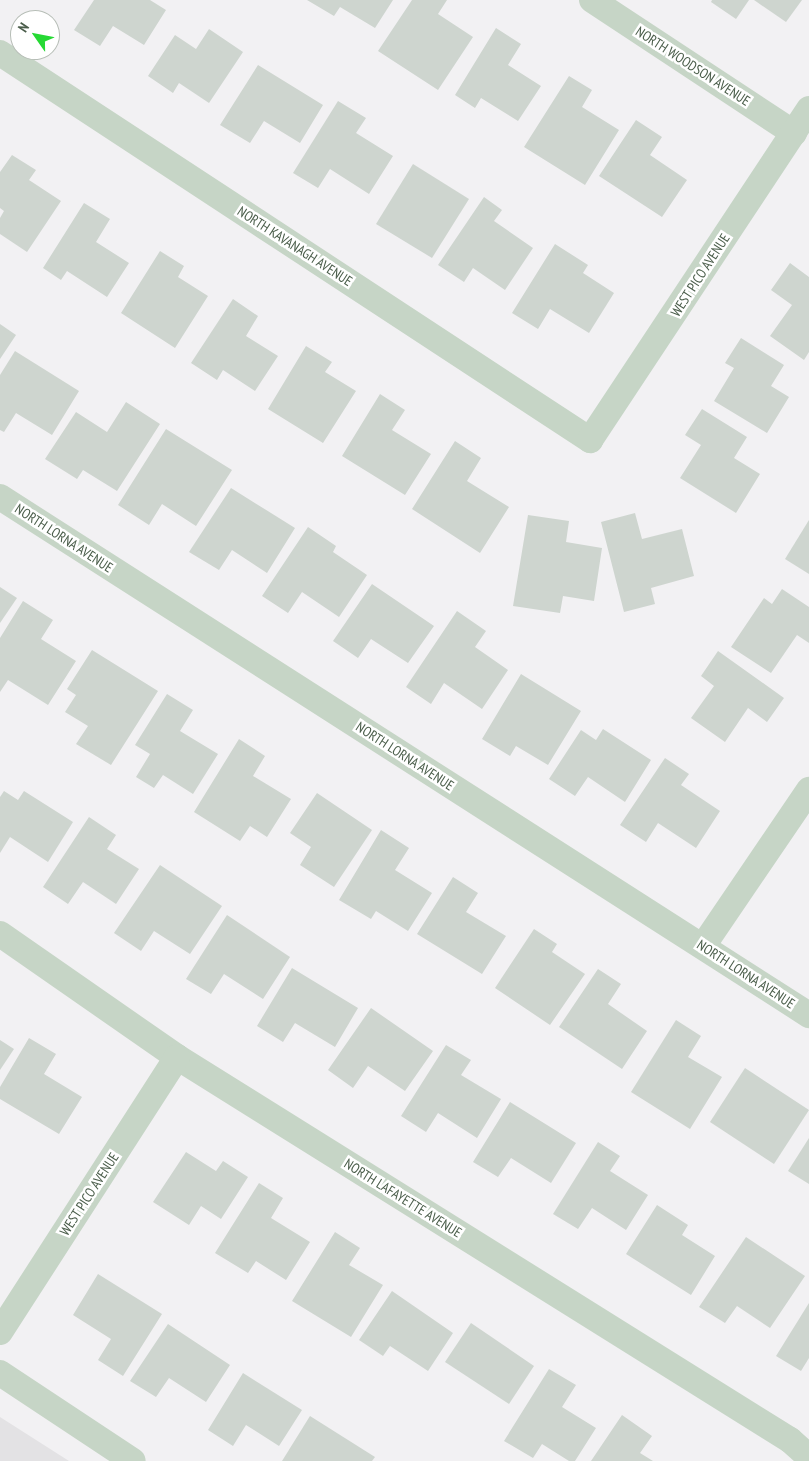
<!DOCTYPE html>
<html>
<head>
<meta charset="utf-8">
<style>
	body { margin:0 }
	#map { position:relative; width:809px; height:1461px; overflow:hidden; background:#f2f1f3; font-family:"PT Sans Narrow",sans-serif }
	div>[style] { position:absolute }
	.education>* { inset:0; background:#e3e2e4 }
	.building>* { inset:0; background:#ced5cf }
	.street>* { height:26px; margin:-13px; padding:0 13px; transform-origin:13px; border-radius:13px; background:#c6d5c6 }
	span { translate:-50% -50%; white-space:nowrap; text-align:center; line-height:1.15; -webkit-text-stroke:5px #fff; paint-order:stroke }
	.street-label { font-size:14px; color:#4a5d4a }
	.north { position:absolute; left:10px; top:10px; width:50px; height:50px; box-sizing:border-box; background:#fff; border:1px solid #b7beb7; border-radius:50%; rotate:303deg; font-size:14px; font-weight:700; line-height:20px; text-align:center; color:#4a5d4a }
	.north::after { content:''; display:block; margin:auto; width:18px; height:22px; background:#26d934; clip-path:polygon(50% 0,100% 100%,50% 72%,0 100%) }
</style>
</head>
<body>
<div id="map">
	<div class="education">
		<div style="clip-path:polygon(0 1417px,69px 1461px,0 1461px)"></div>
	</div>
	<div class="building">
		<div style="clip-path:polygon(94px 0,150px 0,166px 10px,144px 45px,113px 26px,100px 46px,74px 30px)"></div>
		<div style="clip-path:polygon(307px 0,393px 0,375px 28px,340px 7px,334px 16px)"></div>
		<div style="clip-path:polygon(412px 0,447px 0,438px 14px,473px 37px,438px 90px,378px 51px)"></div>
		<div style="clip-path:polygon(712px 0,749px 0,736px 19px,711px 2px)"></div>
		<div style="clip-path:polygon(754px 0,802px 0,786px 22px)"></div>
		<div style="clip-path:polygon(496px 28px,521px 44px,508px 65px,541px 86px,518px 121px,481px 98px,475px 108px,455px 95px)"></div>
		<div style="clip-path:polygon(209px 29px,243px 52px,209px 103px,179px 83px,173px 93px,148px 76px,175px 35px,196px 49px)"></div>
		<div style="clip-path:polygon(258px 65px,323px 105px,300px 143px,264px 121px,250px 143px,220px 125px)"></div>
		<div style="clip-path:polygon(569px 76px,592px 90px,582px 107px,619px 130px,585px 185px,524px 147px)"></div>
		<div style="clip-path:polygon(338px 101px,366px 118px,356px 133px,393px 156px,369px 194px,330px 169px,318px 188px,293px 173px)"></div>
		<div style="clip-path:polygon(636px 120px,662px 137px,650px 155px,687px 180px,662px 217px,599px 176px)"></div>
		<div style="clip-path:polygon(12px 155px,36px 170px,29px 180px,61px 201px,27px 252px,0 234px,0 218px,4px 211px,0 208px,0 172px)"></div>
		<div style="clip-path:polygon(413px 164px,469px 199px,432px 258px,376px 224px)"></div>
		<div style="clip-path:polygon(484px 197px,502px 210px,494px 221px,533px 248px,505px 290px,473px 268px,464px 282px,438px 265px)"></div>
		<div style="clip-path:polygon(84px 203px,110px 219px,96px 242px,129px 263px,107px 297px,67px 271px,61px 280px,43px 268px)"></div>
		<div style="clip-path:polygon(555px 244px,588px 265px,583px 273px,614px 293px,589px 333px,550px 309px,538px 329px,512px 313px)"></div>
		<div style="clip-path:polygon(160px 251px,184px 266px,178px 277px,208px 296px,175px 348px,121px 313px)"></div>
		<div style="clip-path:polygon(790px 263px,809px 277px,809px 352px,804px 360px,770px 336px,792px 305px,771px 290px)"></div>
		<div style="clip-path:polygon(233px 299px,258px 316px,246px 336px,278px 356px,255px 391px,223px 370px,217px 380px,191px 363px)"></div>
		<div style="clip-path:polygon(0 324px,16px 335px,0 359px)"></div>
		<div style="clip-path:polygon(741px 338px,784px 365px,771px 386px,789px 397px,767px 433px,714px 401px,734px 368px,725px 363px)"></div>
		<div style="clip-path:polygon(306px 346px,332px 362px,325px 372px,356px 391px,323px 443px,268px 409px)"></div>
		<div style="clip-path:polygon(15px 351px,79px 391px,52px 435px,16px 413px,4px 432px,0 430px,0 375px)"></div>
		<div style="clip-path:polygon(380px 394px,405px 410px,392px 430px,431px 454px,405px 495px,342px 456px)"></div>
		<div style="clip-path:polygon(126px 402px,160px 424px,117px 491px,83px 470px,77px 479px,45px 459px,76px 412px,107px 432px)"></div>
		<div style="clip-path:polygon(702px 409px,747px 437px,734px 458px,760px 474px,736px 513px,680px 478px,701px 445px,685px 435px)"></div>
		<div style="clip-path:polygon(166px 429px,232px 470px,196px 526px,162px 504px,149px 525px,118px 505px)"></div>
		<div style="clip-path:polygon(455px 441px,481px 458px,467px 481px,509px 507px,480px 553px,412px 509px)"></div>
		<div style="clip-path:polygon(231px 488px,295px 528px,267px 573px,232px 550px,219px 570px,189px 552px)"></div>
		<div style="clip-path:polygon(635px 513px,642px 539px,682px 529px,694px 576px,651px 588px,655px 604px,624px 612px,601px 522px)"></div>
		<div style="clip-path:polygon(528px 515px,569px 521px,566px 542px,602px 548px,594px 601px,563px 596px,560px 613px,513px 606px)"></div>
		<div style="clip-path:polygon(809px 520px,809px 574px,785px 559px)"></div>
		<div style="clip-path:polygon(308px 527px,336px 546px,333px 552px,367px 575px,339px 617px,302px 592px,288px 613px,262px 596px)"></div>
		<div style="clip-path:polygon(372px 584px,434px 626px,408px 663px,371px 639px,358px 658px,333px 641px)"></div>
		<div style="clip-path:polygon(0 587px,17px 598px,0 623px)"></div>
		<div style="clip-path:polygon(782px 589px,809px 607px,809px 643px,797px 635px,771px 673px,731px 647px,764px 598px,772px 604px)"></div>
		<div style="clip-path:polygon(23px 601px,53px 620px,41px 639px,76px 661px,48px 705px,8px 680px,0 692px,0 638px)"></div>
		<div style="clip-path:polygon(457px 611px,486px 631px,475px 647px,508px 670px,482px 709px,444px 683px,431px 704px,406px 687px)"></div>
		<div style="clip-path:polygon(92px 650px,158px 691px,111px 765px,76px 744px,88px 726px,65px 712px,76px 695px,67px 689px)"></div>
		<div style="clip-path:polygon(718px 651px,784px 698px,767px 722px,748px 708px,725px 742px,691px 718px,714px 686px,701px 676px)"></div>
		<div style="clip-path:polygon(521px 674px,581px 711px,548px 765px,516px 746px,510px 756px,482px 739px)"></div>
		<div style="clip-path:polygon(167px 694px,193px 710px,180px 731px,218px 754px,193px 794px,163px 775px,154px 788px,136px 777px,150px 754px,135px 745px)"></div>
		<div style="clip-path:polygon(603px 729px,651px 760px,625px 802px,588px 777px,575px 796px,549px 779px,581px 730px,596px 740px)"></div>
		<div style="clip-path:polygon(239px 739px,265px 756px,253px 776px,291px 799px,267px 837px,250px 826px,240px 841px,194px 812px)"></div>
		<div style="clip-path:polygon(665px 758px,689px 774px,681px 785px,720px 811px,696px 848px,658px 823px,646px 842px,620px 825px)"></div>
		<div style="clip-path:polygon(4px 791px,18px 800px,24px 791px,73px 822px,48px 862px,10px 837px,0 853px,0 797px)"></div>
		<div style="clip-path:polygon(317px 793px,372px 830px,334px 887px,300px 865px,311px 847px,290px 833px)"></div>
		<div style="clip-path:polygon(89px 817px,116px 835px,107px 849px,139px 869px,116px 904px,83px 882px,68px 904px,43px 887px)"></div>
		<div style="clip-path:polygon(381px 830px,409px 848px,395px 870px,432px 893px,408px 931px,376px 911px,371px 919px,339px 900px)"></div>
		<div style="clip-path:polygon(160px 865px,222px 906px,190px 954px,154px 931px,141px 951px,114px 933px)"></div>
		<div style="clip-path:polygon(453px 877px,478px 893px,466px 912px,506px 936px,482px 974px,417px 934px)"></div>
		<div style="clip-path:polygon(227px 915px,290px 957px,263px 999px,224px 974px,211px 994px,186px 979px)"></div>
		<div style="clip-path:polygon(534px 929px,557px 944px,552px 952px,585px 974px,550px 1025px,495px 988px)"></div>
		<div style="clip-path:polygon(292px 968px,358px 1008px,335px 1047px,295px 1023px,283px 1042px,257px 1026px)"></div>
		<div style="clip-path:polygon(598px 969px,621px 984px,608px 1004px,647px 1031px,622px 1069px,559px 1027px)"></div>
		<div style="clip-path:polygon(371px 1008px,433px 1051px,405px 1091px,368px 1066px,353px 1088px,328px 1070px)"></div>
		<div style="clip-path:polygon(676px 1020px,701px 1036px,688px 1057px,722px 1077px,690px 1129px,631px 1092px)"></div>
		<div style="clip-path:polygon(29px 1038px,56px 1054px,44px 1074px,82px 1097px,59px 1134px,0 1099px,0 1087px)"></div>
		<div style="clip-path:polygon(0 1040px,14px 1049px,0 1070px)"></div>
		<div style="clip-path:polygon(446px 1045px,471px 1060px,461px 1075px,501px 1099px,477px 1138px,438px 1113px,426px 1132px,401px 1116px)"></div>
		<div style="clip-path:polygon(745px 1068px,809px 1110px,774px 1164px,710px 1122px)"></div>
		<div style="clip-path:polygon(510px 1102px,576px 1143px,551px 1183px,511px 1158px,498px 1177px,473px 1162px)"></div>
		<div style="clip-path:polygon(809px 1138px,809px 1184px,788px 1171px)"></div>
		<div style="clip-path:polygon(598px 1142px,620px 1156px,610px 1171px,648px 1195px,626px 1230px,592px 1208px,578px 1229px,553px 1214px)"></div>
		<div style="clip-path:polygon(186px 1152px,216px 1171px,223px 1161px,248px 1177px,221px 1219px,201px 1206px,189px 1225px,153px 1202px)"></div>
		<div style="clip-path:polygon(259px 1183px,283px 1198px,271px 1218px,310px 1242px,286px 1280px,256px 1261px,248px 1273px,215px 1253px)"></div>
		<div style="clip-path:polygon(657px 1205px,688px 1225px,682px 1235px,715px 1256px,691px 1295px,626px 1254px)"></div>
		<div style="clip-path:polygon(335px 1232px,360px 1248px,349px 1265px,383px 1285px,351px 1337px,292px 1301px)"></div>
		<div style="clip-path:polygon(746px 1237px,805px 1276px,770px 1328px,737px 1306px,725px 1323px,699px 1307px)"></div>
		<div style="clip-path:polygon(98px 1274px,162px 1314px,123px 1376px,98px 1360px,111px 1339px,73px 1315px)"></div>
		<div style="clip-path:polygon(392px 1291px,453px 1333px,428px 1371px,390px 1346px,383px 1356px,359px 1340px)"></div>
		<div style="clip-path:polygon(809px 1303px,809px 1358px,801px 1371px,776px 1356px)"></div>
		<div style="clip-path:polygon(471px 1323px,534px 1366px,509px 1404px,445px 1362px)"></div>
		<div style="clip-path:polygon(168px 1324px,230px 1365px,206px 1402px,169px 1378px,156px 1397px,130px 1381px)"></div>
		<div style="clip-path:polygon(549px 1369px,576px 1385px,562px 1407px,596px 1428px,575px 1461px,569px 1461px,542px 1444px,533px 1458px,504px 1441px)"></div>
		<div style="clip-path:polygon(243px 1373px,302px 1410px,279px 1446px,246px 1425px,233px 1446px,208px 1430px)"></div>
		<div style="clip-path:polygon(622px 1415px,652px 1436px,640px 1453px,653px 1461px,591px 1461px)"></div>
		<div style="clip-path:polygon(310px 1416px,375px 1457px,372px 1461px,282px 1461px)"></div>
	</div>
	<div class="street">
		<div style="left:592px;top:0;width:242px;rotate:33.4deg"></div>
		<div style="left:0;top:53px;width:706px;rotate:33.26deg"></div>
		<div style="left:590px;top:440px;width:397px;rotate:-56.5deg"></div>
		<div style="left:0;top:497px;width:961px;rotate:32.63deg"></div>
		<div style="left:0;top:934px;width:216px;rotate:34.8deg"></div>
		<div style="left:177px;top:1057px;width:723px;rotate:32deg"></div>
		<div style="left:790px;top:1440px;width:25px;rotate:42deg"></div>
		<div style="left:703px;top:946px;width:189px;rotate:-55.8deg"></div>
		<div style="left:0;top:1332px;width:327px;rotate:-57.2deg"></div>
		<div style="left:0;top:1373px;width:159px;rotate:33.5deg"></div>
	</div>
	<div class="street-label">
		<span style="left:693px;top:66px;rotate:33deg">NORTH WOODSON AVENUE</span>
		<span style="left:295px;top:246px;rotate:33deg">NORTH KAVANAGH AVENUE</span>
		<span style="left:700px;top:275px;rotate:-57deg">WEST PICO AVENUE</span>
		<span style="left:64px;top:538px;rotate:33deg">NORTH LORNA AVENUE</span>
		<span style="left:405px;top:756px;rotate:33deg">NORTH LORNA AVENUE</span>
		<span style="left:746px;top:974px;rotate:33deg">NORTH LORNA AVENUE</span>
		<span style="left:89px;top:1194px;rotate:-57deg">WEST PICO AVENUE</span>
		<span style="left:403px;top:1198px;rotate:32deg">NORTH LAFAYETTE AVENUE</span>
	</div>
	<div class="north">N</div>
</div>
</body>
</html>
